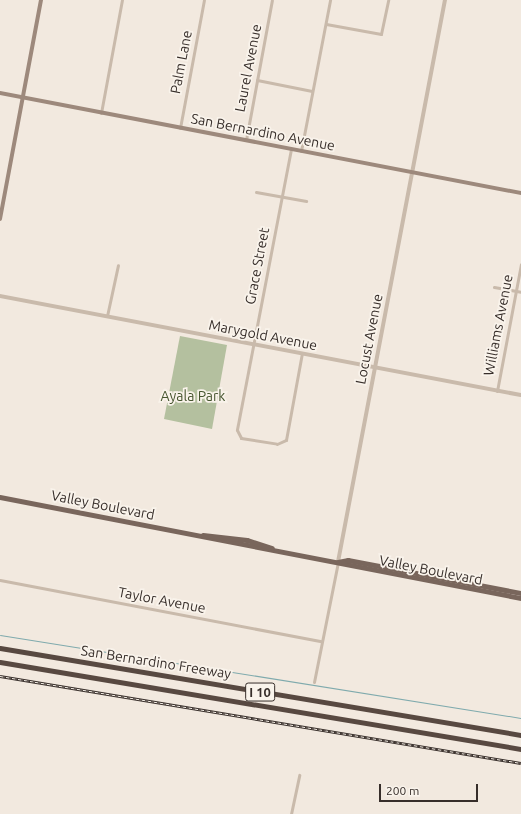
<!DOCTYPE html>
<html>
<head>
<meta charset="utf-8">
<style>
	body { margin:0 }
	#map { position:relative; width:521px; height:814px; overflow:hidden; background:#f2e9df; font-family:Ubuntu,sans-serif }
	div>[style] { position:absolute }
	.green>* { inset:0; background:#b4c09f }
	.stream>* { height:1px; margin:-0.5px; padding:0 0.5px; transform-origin:0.5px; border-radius:0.5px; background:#7faaad }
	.minor>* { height:3px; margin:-1.5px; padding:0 1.5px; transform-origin:1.5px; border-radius:1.5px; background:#c9baab }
	.tertiary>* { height:3.5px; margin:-1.75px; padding:0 1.75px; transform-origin:1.75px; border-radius:1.75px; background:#c9baab }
	.secondary>* { height:4px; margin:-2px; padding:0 2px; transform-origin:2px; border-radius:2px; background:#9d897c }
	.primary>* { height:4.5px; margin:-2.25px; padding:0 2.25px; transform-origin:2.25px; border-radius:2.25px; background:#79665c }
	.motorway>* { height:5px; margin:-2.5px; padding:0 2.5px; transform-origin:2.5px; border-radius:2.5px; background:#584941 }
	.rail>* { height:2.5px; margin-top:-1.25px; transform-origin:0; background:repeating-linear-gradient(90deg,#f9f3eb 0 3px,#372e2a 0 6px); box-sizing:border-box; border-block:1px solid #372e2a }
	span { translate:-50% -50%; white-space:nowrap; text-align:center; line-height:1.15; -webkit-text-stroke:3.5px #f9f3eb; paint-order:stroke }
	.shield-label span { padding:1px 3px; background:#f9f3eb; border:1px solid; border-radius:3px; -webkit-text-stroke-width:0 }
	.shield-label { font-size:13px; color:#372e2a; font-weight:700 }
	.street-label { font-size:14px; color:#372e2a }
	.park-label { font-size:14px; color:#46552f }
	.scale { position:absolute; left:379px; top:784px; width:99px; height:18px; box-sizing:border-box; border:2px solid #372e2a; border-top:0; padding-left:5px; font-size:12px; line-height:14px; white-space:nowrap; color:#372e2a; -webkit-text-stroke:3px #f9f3eb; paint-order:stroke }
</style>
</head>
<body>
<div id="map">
	<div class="green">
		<div style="clip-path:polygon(180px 336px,227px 345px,212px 429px,164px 419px)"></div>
	</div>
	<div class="stream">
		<div style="left:0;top:635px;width:528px;rotate:9.05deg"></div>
	</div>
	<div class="minor">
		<div style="left:326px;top:24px;width:56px;rotate:10.3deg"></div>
		<div style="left:381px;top:34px;width:35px;rotate:-78deg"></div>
		<div style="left:257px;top:80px;width:56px;rotate:11.3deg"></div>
		<div style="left:101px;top:113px;width:115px;rotate:-79.5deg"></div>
		<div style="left:180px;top:128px;width:130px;rotate:-79.4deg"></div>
		<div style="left:246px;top:140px;width:142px;rotate:-79.5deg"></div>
		<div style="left:291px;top:149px;width:286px;rotate:100.9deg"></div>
		<div style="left:237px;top:430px;width:9px;rotate:63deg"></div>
		<div style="left:241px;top:438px;width:36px;rotate:9deg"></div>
		<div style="left:277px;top:444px;width:10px;rotate:-24deg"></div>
		<div style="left:286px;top:440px;width:88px;rotate:-79.6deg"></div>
		<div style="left:301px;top:151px;width:154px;rotate:-79.1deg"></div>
		<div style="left:256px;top:192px;width:51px;rotate:10.2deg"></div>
		<div style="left:494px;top:287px;width:27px;rotate:10deg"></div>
		<div style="left:107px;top:316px;width:52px;rotate:-77.8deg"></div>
		<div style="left:497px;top:391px;width:129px;rotate:-79.3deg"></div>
		<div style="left:0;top:580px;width:327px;rotate:10.8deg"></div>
		<div style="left:314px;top:682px;width:122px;rotate:-78.7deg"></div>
		<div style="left:291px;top:814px;width:40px;rotate:-78deg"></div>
	</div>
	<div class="tertiary">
		<div style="left:0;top:296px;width:530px;rotate:10.76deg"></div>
		<div style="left:338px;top:562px;width:572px;rotate:-79.22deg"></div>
	</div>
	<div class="secondary">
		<div style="left:0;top:93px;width:531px;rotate:10.87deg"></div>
		<div style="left:0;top:219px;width:223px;rotate:-79.4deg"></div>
	</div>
	<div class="primary">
		<div style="left:0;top:497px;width:531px;rotate:10.97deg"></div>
		<div style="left:203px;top:535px;width:44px;rotate:6.5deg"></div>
		<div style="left:247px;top:540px;width:26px;rotate:18deg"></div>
		<div style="left:338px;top:562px;width:10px;rotate:-11deg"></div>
		<div style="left:348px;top:560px;width:176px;rotate:10.8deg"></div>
	</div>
	<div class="motorway">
		<div style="left:0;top:648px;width:528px;rotate:9.48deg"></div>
		<div style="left:0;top:662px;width:528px;rotate:9.48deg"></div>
	</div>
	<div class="rail">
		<div style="left:0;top:676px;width:528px;rotate:9.48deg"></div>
	</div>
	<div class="shield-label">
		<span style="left:260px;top:692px">I 10</span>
	</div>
	<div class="street-label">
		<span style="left:181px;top:62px;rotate:-79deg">Palm Lane</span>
		<span style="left:248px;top:68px;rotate:-79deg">Laurel Avenue</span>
		<span style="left:263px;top:132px;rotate:11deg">San Bernardino Avenue</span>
		<span style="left:257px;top:266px;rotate:-79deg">Grace Street</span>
		<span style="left:498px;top:325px;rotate:-79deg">Williams Avenue</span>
		<span style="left:263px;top:335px;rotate:11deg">Marygold Avenue</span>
		<span style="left:369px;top:339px;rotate:-79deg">Locust Avenue</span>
		<span style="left:103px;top:505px;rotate:11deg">Valley Boulevard</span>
		<span style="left:431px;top:570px;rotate:11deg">Valley Boulevard</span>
		<span style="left:162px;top:600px;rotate:11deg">Taylor Avenue</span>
		<span style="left:156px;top:662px;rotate:9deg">San Bernardino Freeway</span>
	</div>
	<div class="park-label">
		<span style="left:193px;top:396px">Ayala Park</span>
	</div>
	<div class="scale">200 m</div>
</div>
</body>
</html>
